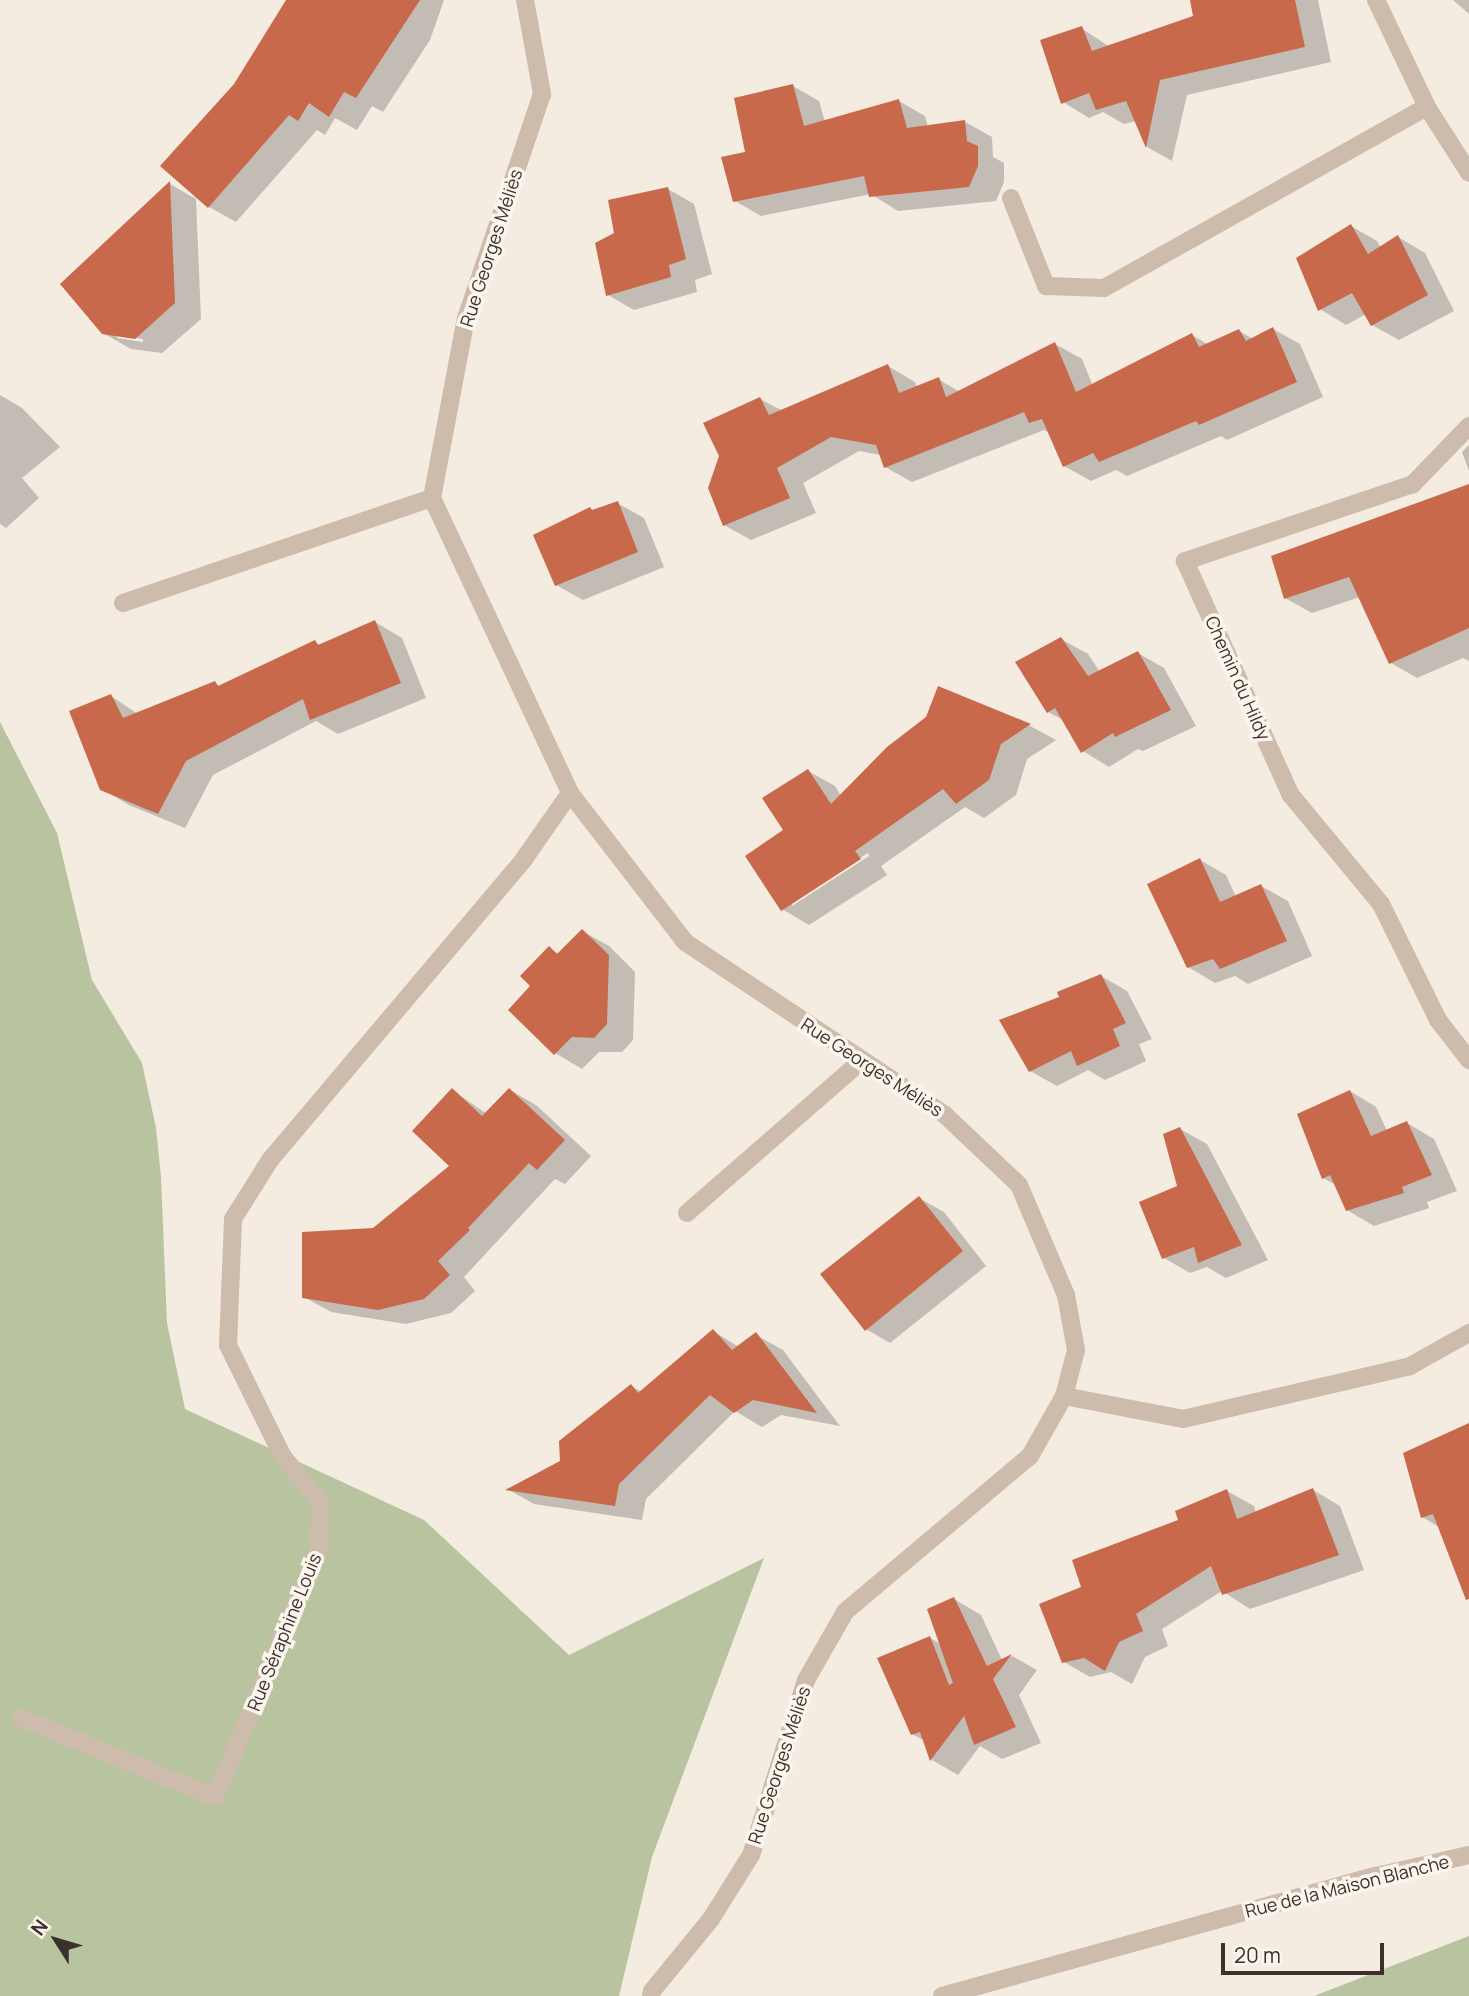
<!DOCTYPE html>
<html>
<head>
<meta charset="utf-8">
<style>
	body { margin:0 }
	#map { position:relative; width:1469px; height:1996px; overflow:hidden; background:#f4ebe1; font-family:Manrope,sans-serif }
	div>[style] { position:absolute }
	.green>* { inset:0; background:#b8c4a0 }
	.shadow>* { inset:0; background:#0003 }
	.building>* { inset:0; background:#c8694b }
	.minor>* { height:18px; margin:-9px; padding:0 9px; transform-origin:9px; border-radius:9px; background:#cdbbac }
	span { translate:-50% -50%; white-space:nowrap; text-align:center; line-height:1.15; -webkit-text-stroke:7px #fbf5ee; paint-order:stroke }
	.street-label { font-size:18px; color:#3b302b }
	.north { position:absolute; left:21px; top:1905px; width:70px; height:70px; -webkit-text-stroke:5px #fbf5ee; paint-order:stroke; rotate:307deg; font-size:19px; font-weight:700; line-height:28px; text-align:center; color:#3b302b }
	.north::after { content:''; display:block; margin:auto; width:24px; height:32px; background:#3b302b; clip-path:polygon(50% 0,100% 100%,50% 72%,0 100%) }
	.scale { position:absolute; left:1221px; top:1943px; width:163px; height:32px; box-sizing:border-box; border:4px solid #3b302b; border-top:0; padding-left:9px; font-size:21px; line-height:24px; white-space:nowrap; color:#3b302b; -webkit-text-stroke:5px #fbf5ee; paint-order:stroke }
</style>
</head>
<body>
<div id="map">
	<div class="green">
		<div style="clip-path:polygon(0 722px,57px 833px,92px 980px,142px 1063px,156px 1128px,161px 1177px,167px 1323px,185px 1409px,424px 1520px,569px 1655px,764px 1558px,652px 1857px,619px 1996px,0 1996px)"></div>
		<div style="clip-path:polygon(1469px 1936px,1469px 1996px,1314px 1996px)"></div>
	</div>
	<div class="shadow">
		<div style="clip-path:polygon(347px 0,444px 0,430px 40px,383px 112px,372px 106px,357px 130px,335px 118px,325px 135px,317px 130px,236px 222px,209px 207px,162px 166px)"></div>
		<div style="clip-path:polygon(1223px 0,1318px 0,1331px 62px,1187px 95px,1172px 161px,1147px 147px,1136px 121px,1124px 124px,1103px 112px,1089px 118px,1063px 102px,1081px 28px,1110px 47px,1195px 17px)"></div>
		<div style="clip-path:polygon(1453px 0,1469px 0,1469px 14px)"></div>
		<div style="clip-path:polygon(793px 86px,819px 101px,825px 122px,899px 101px,925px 116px,928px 127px,965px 122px,992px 137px,993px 157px,1004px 163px,1004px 182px,996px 201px,898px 211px,871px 194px,761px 216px,735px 201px,747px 153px)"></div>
		<div style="clip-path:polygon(evenodd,170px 184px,196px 199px,201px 319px,162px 353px,131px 349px,103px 333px,62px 284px,170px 184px,117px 335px,143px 339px,143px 342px,117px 338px,117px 335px)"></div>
		<div style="clip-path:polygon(668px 189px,694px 204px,712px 274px,695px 280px,697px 292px,634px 310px,608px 295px,616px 234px)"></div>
		<div style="clip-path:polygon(1351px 226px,1377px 241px,1381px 248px,1398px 237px,1425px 253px,1454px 311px,1399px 340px,1372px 325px,1366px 314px,1346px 325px,1320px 309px)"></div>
		<div style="clip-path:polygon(1273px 329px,1300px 344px,1323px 397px,1227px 440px,1221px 436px,1127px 476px,1116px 470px,1091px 481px,1064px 466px,1050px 433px,1044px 430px,912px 482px,885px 467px,881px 455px,859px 451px,803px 483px,816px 513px,751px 540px,724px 525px,760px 399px,783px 411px,888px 366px,915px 382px,917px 388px,938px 379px,960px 392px,1055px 344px,1082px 359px,1093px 386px,1192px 335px,1209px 345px,1239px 331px,1253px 339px)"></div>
		<div style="clip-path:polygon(0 395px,22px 408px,60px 447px,22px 478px,39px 498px,6px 528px,0 524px)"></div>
		<div style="clip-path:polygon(1469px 445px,1469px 471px,1462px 452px)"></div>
		<div style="clip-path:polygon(1469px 486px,1469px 661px,1463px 658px,1417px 678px,1391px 663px,1360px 597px,1312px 613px,1285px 598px)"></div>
		<div style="clip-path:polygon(617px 503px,644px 518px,664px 567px,583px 600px,556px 585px,594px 511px)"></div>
		<div style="clip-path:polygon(375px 622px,402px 638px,426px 698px,338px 734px,316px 721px,213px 775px,185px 828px,129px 805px,102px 789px,111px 696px,138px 714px,215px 683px,221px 687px,315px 642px,321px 646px)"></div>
		<div style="clip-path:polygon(1061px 639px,1088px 654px,1100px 672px,1138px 653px,1164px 668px,1196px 726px,1143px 751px,1138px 749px,1109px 767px,1083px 751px,1065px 721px,1048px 712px)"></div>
		<div style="clip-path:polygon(evenodd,939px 688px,1030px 726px,1056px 740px,1027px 759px,1016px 795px,984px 818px,965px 807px,881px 866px,887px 875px,809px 925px,782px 909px,786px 830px,808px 771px,835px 786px,841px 796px,928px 718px,939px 688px,868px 853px,869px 856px,792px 906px,792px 902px,868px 853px)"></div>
		<div style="clip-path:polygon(1200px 860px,1226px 875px,1236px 897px,1261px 886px,1288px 901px,1312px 956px,1248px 984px,1235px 976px,1215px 983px,1188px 967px)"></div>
		<div style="clip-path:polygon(582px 931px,609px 946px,635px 972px,633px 1040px,622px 1052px,599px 1052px,582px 1069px,555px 1053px,533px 986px,550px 949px,559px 954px)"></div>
		<div style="clip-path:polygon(1101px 976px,1127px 991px,1152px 1039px,1139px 1044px,1146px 1061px,1105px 1080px,1088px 1070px,1057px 1086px,1030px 1071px,1061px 997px)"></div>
		<div style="clip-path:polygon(452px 1090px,487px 1114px,510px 1090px,536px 1105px,591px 1156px,565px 1184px,555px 1179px,464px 1277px,475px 1291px,451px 1313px,406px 1324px,331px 1312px,304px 1297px,373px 1230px,452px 1166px)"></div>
		<div style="clip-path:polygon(1350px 1091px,1376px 1107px,1387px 1131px,1407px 1123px,1434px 1139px,1457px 1191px,1427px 1202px,1429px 1208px,1374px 1226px,1347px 1210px,1336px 1185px,1323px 1178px)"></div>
		<div style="clip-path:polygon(1180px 1129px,1207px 1144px,1268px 1260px,1226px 1278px,1207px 1267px,1190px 1273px,1164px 1258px,1179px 1187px)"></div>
		<div style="clip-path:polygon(919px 1198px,944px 1212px,986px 1266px,890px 1343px,866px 1329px)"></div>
		<div style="clip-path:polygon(713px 1331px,739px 1347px,756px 1335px,783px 1350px,840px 1426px,781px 1415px,762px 1427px,735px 1411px,646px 1499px,642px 1520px,534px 1504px,509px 1490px,562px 1462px,631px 1386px,642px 1392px)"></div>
		<div style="clip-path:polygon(1469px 1429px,1469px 1555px,1439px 1527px,1422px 1517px)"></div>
		<div style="clip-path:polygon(1313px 1490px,1340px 1506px,1364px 1570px,1250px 1609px,1222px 1591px,1162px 1629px,1168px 1646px,1145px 1657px,1132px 1684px,1111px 1672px,1090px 1677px,1064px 1662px,1084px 1588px,1227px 1491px,1254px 1506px,1256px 1513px)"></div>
		<div style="clip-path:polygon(954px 1599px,981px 1615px,1002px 1660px,1012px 1656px,1037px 1670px,1019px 1695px,1041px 1743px,1002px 1759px,980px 1746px,958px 1775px,932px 1760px,925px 1741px,912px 1734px,930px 1638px,941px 1644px)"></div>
	</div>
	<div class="building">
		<div style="clip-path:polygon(286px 0,420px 0,356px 98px,344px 92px,329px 117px,309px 103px,298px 121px,289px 115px,208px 208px,160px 166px,234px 84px)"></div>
		<div style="clip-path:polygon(1190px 0,1295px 0,1305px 47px,1160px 80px,1146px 148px,1126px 101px,1096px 110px,1089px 93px,1061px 104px,1040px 40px,1082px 26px,1092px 51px,1193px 16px)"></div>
		<div style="clip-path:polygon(793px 84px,804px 126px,899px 99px,907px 128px,965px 120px,967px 141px,978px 146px,978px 166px,969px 187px,869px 197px,864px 176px,733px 202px,721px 157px,745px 152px,734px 98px)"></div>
		<div style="clip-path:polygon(170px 181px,175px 303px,135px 339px,102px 334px,60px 284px)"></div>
		<div style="clip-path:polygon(668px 187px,686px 259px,669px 265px,671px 277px,606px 296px,595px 243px,614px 233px,608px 200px)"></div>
		<div style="clip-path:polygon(1351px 224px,1368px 254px,1398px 235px,1428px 295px,1371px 326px,1352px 293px,1318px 311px,1296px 258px)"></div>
		<div style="clip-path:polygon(1273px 327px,1297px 382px,1199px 425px,1196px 421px,1099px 462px,1093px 453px,1063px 467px,1042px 419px,1029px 423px,1024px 412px,884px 468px,876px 445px,831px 437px,777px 468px,790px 498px,723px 526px,708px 488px,719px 456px,703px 423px,760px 397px,769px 415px,888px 364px,899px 393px,939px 377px,946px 397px,1055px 342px,1076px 392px,1192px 333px,1199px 347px,1239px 329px,1246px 341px)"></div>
		<div style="clip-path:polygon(1469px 484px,1469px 628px,1389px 664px,1349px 577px,1284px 599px,1271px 556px)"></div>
		<div style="clip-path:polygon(618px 501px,638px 552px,555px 586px,533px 535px,590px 507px,592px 510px)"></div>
		<div style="clip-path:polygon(375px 620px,401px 683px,310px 720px,303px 699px,186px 761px,158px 814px,100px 790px,69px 711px,111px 694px,123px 718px,215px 681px,218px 686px,315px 640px,318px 645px)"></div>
		<div style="clip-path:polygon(1061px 637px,1088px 676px,1138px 651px,1171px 710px,1115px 737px,1113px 733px,1081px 753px,1055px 708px,1047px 713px,1015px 662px)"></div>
		<div style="clip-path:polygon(938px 686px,1031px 724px,1001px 744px,989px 780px,956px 804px,943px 789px,855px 851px,861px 859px,781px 911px,745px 856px,783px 830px,762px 798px,808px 769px,831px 804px,887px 747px,926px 717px)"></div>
		<div style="clip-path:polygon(1200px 858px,1220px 902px,1261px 884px,1287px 941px,1220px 969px,1213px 959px,1187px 968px,1147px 884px)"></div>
		<div style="clip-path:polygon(582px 929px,609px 955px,607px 1024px,594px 1038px,572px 1037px,554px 1055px,508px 1010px,530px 986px,520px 976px,549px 946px,557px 954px)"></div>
		<div style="clip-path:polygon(1101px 974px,1126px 1023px,1113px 1029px,1120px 1046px,1077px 1066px,1071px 1051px,1029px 1072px,999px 1020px,1059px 997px,1057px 992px)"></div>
		<div style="clip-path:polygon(452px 1088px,482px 1116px,509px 1088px,565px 1140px,537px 1170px,529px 1163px,468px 1228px,470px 1230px,438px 1261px,450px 1275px,424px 1299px,378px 1310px,302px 1298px,302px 1232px,373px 1228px,449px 1166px,412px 1131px)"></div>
		<div style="clip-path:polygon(1350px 1090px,1371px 1136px,1407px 1121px,1432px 1175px,1402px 1187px,1404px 1193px,1346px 1211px,1330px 1175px,1322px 1179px,1297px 1114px)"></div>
		<div style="clip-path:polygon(1180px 1127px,1242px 1245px,1198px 1263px,1194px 1247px,1162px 1259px,1139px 1202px,1177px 1186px,1163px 1134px)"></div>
		<div style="clip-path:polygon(919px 1196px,963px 1251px,865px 1331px,820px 1274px)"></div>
		<div style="clip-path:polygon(713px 1329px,732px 1350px,756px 1332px,817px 1413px,753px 1400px,734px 1413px,710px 1395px,619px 1484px,615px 1506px,505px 1490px,560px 1461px,559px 1441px,631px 1384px,638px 1393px)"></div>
		<div style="clip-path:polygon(1469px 1423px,1469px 1599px,1466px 1600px,1433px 1514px,1421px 1518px,1403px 1453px)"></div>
		<div style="clip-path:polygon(1313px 1488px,1339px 1555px,1222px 1595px,1211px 1566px,1136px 1614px,1143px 1631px,1119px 1642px,1105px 1671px,1084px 1658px,1062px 1663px,1039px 1604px,1081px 1587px,1072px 1560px,1178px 1520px,1175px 1511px,1227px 1489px,1237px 1519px)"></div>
		<div style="clip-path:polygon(954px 1597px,987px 1666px,1012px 1654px,993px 1679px,1016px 1727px,974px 1745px,964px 1716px,930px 1761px,920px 1732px,911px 1735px,877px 1658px,930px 1636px,949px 1685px,953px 1683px,927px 1609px)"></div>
	</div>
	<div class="minor">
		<div style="left:525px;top:0;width:96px;rotate:79.7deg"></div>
		<div style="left:542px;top:94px;width:237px;rotate:108.7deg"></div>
		<div style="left:466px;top:318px;width:183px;rotate:100.7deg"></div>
		<div style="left:432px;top:498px;width:326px;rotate:64.9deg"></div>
		<div style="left:570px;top:793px;width:188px;rotate:52.3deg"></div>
		<div style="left:685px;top:942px;width:312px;rotate:33.6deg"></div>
		<div style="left:945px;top:1115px;width:102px;rotate:43.4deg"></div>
		<div style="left:1019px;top:1185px;width:120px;rotate:66.9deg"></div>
		<div style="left:1066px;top:1295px;width:56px;rotate:79.7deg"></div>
		<div style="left:1076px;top:1350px;width:48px;rotate:104.6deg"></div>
		<div style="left:1064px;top:1396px;width:69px;rotate:119.5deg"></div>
		<div style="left:1030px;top:1456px;width:242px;rotate:139.9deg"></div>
		<div style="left:845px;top:1612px;width:78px;rotate:119.8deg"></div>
		<div style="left:806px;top:1680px;width:183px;rotate:107.4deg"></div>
		<div style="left:751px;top:1855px;width:75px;rotate:122deg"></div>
		<div style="left:711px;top:1919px;width:93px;rotate:129.3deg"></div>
		<div style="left:652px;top:1991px;width:5px;rotate:101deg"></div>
		<div style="left:1376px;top:0;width:119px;rotate:64.5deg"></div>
		<div style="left:1427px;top:107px;width:78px;rotate:57.5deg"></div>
		<div style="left:1011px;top:198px;width:95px;rotate:68.3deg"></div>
		<div style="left:1046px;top:286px;width:58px;rotate:2deg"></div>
		<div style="left:1104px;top:288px;width:370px;rotate:-29.3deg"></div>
		<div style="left:1469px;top:426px;width:81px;rotate:134deg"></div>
		<div style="left:1413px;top:484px;width:241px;rotate:161.3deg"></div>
		<div style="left:1185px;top:561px;width:256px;rotate:65.7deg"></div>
		<div style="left:1290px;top:794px;width:143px;rotate:50.4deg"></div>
		<div style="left:1381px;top:904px;width:129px;rotate:63.8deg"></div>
		<div style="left:1438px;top:1020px;width:51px;rotate:52.2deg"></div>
		<div style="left:123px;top:603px;width:326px;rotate:-18.8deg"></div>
		<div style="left:687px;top:1213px;width:231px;rotate:-41.1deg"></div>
		<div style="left:1064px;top:1396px;width:121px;rotate:10.9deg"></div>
		<div style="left:1183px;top:1419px;width:233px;rotate:-13.1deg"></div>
		<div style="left:1410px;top:1366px;width:68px;rotate:-29.2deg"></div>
		<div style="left:21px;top:1718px;width:209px;rotate:22.2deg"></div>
		<div style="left:215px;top:1797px;width:268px;rotate:-67.2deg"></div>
		<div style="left:319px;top:1550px;width:49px;rotate:-88.8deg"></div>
		<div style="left:320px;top:1501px;width:57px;rotate:-130.1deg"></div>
		<div style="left:283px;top:1457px;width:125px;rotate:-116.2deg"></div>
		<div style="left:228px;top:1345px;width:126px;rotate:-87.7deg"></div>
		<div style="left:233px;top:1219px;width:70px;rotate:-57.9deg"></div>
		<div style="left:270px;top:1160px;width:394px;rotate:-49.8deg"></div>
		<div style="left:524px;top:859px;width:80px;rotate:-55.1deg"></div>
		<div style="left:942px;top:1996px;width:450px;rotate:-15.5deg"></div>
		<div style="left:1376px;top:1876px;width:95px;rotate:-12.7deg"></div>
	</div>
	<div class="street-label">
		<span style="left:491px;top:248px;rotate:-72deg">Rue Georges Méliès</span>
		<span style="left:1238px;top:678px;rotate:66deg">Chemin du Hildy</span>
		<span style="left:872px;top:1067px;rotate:33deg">Rue Georges Méliès</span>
		<span style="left:284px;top:1632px;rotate:-68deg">Rue Séraphine Louis</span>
		<span style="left:779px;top:1765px;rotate:-72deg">Rue Georges Méliès</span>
		<span style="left:1347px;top:1886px;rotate:-14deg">Rue de la Maison Blanche</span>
	</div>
	<div class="north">N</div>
	<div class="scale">20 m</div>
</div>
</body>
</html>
